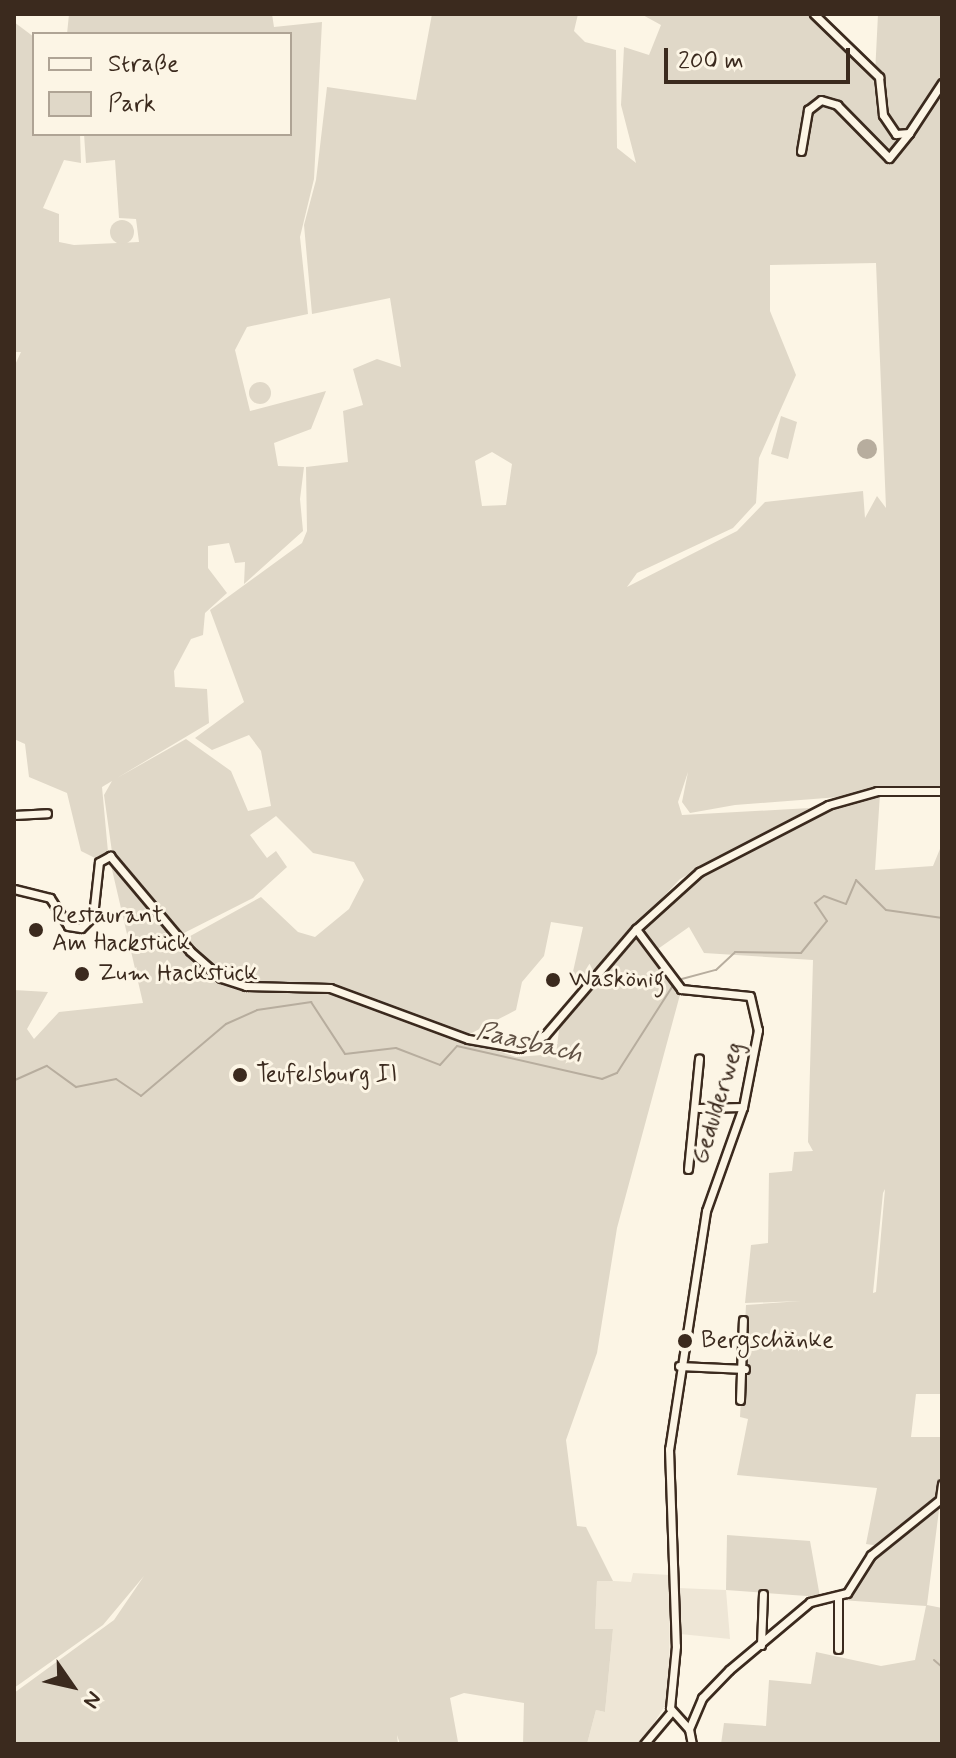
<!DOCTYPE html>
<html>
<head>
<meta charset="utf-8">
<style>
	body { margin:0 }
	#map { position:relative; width:956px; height:1758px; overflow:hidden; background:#fcf5e5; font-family:Mynerve,sans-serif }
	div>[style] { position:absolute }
	.built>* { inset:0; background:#eee6d6 }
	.green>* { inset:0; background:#e0d8c8 }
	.round { border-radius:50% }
	.water>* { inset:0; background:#b7ad9e }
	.stream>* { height:2px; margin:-1px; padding:0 1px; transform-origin:1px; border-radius:1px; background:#b7ad9e }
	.roads { filter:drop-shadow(2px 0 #3b2a1e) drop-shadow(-2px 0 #3b2a1e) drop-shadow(0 2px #3b2a1e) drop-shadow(0 -2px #3b2a1e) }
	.minor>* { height:7px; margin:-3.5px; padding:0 3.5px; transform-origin:3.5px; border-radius:3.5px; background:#fcf5e5 }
	.dots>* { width:22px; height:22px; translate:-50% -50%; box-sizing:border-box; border:4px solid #fcf5e5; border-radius:50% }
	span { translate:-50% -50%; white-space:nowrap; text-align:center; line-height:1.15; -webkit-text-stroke:6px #fcf5e5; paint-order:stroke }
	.poi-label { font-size:24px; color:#3b2a1e }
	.left { translate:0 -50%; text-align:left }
	.street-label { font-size:24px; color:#3b2a1e }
	.water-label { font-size:26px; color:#605144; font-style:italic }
	.frame { position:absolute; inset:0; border:16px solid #3b2a1e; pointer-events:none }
	.legend { position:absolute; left:32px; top:32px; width:260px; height:104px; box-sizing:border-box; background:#fcf5e5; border:2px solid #afa495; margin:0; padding:10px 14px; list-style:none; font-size:24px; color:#3b2a1e }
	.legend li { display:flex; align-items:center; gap:16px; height:40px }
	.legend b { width:40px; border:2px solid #afa495 }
	.north { position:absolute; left:32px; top:1646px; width:80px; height:80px; -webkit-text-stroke:6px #fcf5e5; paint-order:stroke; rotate:124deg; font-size:22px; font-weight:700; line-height:32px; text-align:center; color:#3b2a1e }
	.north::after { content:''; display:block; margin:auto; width:28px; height:36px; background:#3b2a1e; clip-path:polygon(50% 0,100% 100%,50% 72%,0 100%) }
	.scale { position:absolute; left:664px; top:48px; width:186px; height:36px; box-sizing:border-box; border:4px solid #3b2a1e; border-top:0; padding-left:10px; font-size:24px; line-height:28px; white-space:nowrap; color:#3b2a1e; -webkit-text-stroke:6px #fcf5e5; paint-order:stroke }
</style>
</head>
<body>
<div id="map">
	<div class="built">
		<div style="clip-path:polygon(633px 1573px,670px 1575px,669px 1699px,641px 1744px,587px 1744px,596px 1710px,605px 1712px,613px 1629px,595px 1629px,597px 1580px,631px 1582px)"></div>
		<div style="clip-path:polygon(678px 1588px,726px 1590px,730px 1639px,680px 1634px)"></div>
	</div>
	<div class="green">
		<div style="clip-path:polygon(evenodd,69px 14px,272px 14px,274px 27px,322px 22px,314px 179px,300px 237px,308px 314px,247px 327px,235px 350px,250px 411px,326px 391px,311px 429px,274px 443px,278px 466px,304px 467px,300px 499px,303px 531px,244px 584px,245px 562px,235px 563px,229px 543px,208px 546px,208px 568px,227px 593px,205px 613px,203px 635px,191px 639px,174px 671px,175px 687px,207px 689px,209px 723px,117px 778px,186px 739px,231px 771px,248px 811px,271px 806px,261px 751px,249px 735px,212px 750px,195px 738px,244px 702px,210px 610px,302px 543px,307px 531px,306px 467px,348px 462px,343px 411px,363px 405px,353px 369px,377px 359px,401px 367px,390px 298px,312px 314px,304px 225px,316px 180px,327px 87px,416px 100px,432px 14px,578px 14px,574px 31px,585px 42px,616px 50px,617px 148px,636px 163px,621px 105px,624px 47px,649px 55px,661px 25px,641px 14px,810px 14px,875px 74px,878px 14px,942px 14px,942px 789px,735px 805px,690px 813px,682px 802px,688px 772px,678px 802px,682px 815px,810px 808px,680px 879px,584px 982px,572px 976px,583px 927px,551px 922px,544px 956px,522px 982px,516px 1010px,468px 1035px,338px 987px,244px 983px,215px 972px,183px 940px,261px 897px,298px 932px,315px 937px,349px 909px,364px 880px,354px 862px,313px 853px,276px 816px,250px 835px,267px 858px,276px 851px,287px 867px,253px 898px,180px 935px,112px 852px,104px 795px,112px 781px,102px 787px,108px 852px,95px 858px,81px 851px,67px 793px,29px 777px,25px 744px,14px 739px,14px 367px,21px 352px,14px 352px,14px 22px,34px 37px,34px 134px,80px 134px,81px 163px,64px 160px,43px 208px,59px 214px,59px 242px,74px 245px,139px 242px,136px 219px,119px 218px,115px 160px,86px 163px,84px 134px,290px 134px,290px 34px,67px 34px,69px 14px,876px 263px,886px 508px,877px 496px,865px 518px,863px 491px,765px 502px,737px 531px,627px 587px,637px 573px,733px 528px,756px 503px,759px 458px,796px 375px,770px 311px,770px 265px,876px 263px,69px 14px,492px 452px,512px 464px,506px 505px,482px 506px,475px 461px,492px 452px)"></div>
		<div class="round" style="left:110px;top:220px;width:24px;height:24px"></div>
		<div class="round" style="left:249px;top:382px;width:22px;height:22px"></div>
		<div style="clip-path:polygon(781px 416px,797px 422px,788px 459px,771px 454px)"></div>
		<div style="clip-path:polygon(evenodd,880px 794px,875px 870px,933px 866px,942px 844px,942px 1394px,916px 1394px,911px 1437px,942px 1437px,942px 1468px,940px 1495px,880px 1546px,866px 1544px,877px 1488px,737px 1475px,748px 1419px,740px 1417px,746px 1305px,801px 1301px,745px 1303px,751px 1245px,768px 1243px,769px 1173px,792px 1171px,794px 1152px,813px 1151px,808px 1142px,813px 960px,704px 953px,689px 927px,655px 951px,640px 930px,684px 886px,762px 840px,836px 805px,880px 794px,885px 1189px,876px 1292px,873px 1293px,883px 1193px,885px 1189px)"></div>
		<div style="clip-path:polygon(110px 861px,198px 965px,231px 987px,338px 994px,516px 1057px,556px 1054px,560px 1022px,636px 937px,681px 991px,617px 1228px,597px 1353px,566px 1440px,577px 1526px,586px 1527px,613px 1581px,597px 1581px,595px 1629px,613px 1629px,605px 1712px,596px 1710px,587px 1744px,523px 1744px,524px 1703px,464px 1693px,450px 1698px,458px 1742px,451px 1744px,400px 1744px,397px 1735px,398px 1744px,14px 1744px,14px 1693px,114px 1620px,144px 1576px,103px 1625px,14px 1688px,14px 990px,48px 992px,27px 1029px,34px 1039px,59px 1012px,143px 1003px)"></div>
		<div style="clip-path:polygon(940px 1502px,927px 1605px,942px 1608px,942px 1744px,721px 1744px,724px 1723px,766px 1726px,769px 1680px,811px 1684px,816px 1652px,881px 1666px,915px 1660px,926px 1606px,841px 1600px,872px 1559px)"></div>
		<div style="clip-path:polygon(727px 1535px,810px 1541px,820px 1597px,726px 1590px)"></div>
	</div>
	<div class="water">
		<div class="round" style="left:857px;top:439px;width:20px;height:20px"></div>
	</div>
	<div class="stream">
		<div style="left:678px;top:980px;width:39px;rotate:-15deg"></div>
		<div style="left:716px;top:970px;width:26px;rotate:-43deg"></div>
		<div style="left:735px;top:952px;width:66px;rotate:0.9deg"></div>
		<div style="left:801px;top:953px;width:41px;rotate:-50.9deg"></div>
		<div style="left:827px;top:921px;width:22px;rotate:-124deg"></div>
		<div style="left:815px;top:903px;width:11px;rotate:-38deg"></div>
		<div style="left:824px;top:896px;width:23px;rotate:20deg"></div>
		<div style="left:846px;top:904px;width:26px;rotate:-67deg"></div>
		<div style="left:856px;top:880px;width:42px;rotate:45deg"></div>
		<div style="left:886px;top:910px;width:57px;rotate:8.1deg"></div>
		<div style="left:14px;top:1093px;width:13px;rotate:-86deg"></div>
		<div style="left:15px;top:1080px;width:35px;rotate:-24deg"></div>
		<div style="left:47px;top:1066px;width:36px;rotate:36deg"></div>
		<div style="left:76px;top:1087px;width:41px;rotate:-11.3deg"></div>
		<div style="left:116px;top:1079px;width:30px;rotate:34deg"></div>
		<div style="left:141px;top:1096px;width:111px;rotate:-40.3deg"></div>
		<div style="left:226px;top:1024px;width:34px;rotate:-24deg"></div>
		<div style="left:257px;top:1010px;width:55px;rotate:-8.4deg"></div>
		<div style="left:311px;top:1002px;width:62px;rotate:56.8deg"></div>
		<div style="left:345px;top:1054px;width:51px;rotate:-6.7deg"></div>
		<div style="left:396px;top:1048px;width:47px;rotate:21.1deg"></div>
		<div style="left:440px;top:1065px;width:25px;rotate:-48deg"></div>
		<div style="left:457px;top:1046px;width:149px;rotate:12.8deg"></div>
		<div style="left:602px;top:1079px;width:16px;rotate:-22deg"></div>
		<div style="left:617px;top:1073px;width:106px;rotate:-57.4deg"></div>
		<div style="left:934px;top:1660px;width:11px;rotate:41deg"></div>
	</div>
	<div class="roads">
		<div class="minor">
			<div style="left:814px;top:14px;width:91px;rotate:44.1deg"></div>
			<div style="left:879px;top:77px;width:38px;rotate:84deg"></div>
			<div style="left:883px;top:115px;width:23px;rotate:56deg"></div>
			<div style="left:896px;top:134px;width:13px;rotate:-4deg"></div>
			<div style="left:909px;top:133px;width:60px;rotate:-56.6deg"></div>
			<div style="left:801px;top:151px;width:42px;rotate:-80.3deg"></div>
			<div style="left:808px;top:110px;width:16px;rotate:-38deg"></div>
			<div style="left:821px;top:100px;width:17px;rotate:17deg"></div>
			<div style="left:837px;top:105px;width:74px;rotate:45.5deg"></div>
			<div style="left:889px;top:158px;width:32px;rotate:-51deg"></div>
			<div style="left:14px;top:815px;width:33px;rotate:-3deg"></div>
			<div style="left:14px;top:889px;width:37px;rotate:14deg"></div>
			<div style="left:50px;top:898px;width:33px;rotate:57deg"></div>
			<div style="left:68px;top:926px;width:13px;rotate:9deg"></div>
			<div style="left:81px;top:928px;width:17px;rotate:-45deg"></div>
			<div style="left:93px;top:916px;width:54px;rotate:-83.7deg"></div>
			<div style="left:99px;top:862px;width:13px;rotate:-29deg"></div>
			<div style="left:110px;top:856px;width:124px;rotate:49.9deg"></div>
			<div style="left:190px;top:951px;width:41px;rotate:41.1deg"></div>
			<div style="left:221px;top:978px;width:26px;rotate:18deg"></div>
			<div style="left:246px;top:986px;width:84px;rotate:1.4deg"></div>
			<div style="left:330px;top:988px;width:147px;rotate:20.3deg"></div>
			<div style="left:468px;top:1039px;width:52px;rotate:10deg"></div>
			<div style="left:519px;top:1048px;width:29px;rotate:-27deg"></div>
			<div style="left:545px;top:1035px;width:140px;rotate:-49.4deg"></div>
			<div style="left:636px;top:929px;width:85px;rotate:-42.1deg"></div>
			<div style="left:699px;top:872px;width:145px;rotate:-27.4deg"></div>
			<div style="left:828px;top:805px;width:51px;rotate:-15.9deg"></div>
			<div style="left:877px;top:791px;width:65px"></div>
			<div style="left:636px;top:929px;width:75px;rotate:53.1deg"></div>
			<div style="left:681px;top:989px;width:69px;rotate:5.8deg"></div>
			<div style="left:750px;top:996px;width:35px;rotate:77deg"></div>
			<div style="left:758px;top:1030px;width:78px;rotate:101deg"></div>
			<div style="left:743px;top:1107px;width:110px;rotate:109.6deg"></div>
			<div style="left:706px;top:1211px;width:241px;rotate:98.8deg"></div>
			<div style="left:669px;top:1449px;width:197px;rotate:88deg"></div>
			<div style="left:676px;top:1646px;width:62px;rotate:95.5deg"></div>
			<div style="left:670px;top:1708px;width:28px;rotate:48deg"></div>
			<div style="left:689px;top:1729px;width:15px;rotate:79deg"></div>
			<div style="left:699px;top:1108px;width:44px;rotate:-1.3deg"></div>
			<div style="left:688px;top:1169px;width:111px;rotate:-84.3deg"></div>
			<div style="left:679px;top:1366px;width:66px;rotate:2.6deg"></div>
			<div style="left:740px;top:1400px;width:80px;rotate:-87.9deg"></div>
			<div style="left:940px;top:1498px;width:14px;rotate:-82deg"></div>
			<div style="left:838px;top:1596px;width:53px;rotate:90deg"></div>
			<div style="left:761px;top:1645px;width:51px;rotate:-87.8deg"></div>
			<div style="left:689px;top:1729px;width:34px;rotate:-67deg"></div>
			<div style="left:702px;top:1698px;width:39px;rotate:-46deg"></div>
			<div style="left:729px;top:1670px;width:106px;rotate:-40deg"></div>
			<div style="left:810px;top:1602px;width:38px;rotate:-14deg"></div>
			<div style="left:847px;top:1593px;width:45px;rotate:-57.7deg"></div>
			<div style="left:871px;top:1555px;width:91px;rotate:-38.8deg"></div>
			<div style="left:644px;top:1744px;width:42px;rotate:-49.8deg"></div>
		</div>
	</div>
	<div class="dots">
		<div style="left:36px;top:930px;background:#3b2a1e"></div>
		<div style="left:82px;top:974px;background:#3b2a1e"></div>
		<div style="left:553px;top:980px;background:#3b2a1e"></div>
		<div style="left:240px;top:1075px;background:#3b2a1e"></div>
		<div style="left:685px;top:1341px;background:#3b2a1e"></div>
	</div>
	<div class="poi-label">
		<span class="left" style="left:52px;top:930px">Restaurant<br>Am Hackstück</span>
		<span class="left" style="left:98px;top:974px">Zum Hackstück</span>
		<span class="left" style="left:569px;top:980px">Waskönig</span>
		<span class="left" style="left:256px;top:1075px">Teufelsburg II</span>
		<span class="left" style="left:701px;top:1341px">Bergschänke</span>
	</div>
	<div class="street-label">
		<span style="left:718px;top:1103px;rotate:-73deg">Gedulderweg</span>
	</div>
	<div class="water-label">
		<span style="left:529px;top:1044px;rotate:13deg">Paasbach</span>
	</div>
	<div class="frame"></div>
	<ul class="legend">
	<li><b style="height:10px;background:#fcf5e5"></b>Straße</li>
	<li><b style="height:22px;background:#e0d8c8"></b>Park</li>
	</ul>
	<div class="north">N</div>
	<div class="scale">200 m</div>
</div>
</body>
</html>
